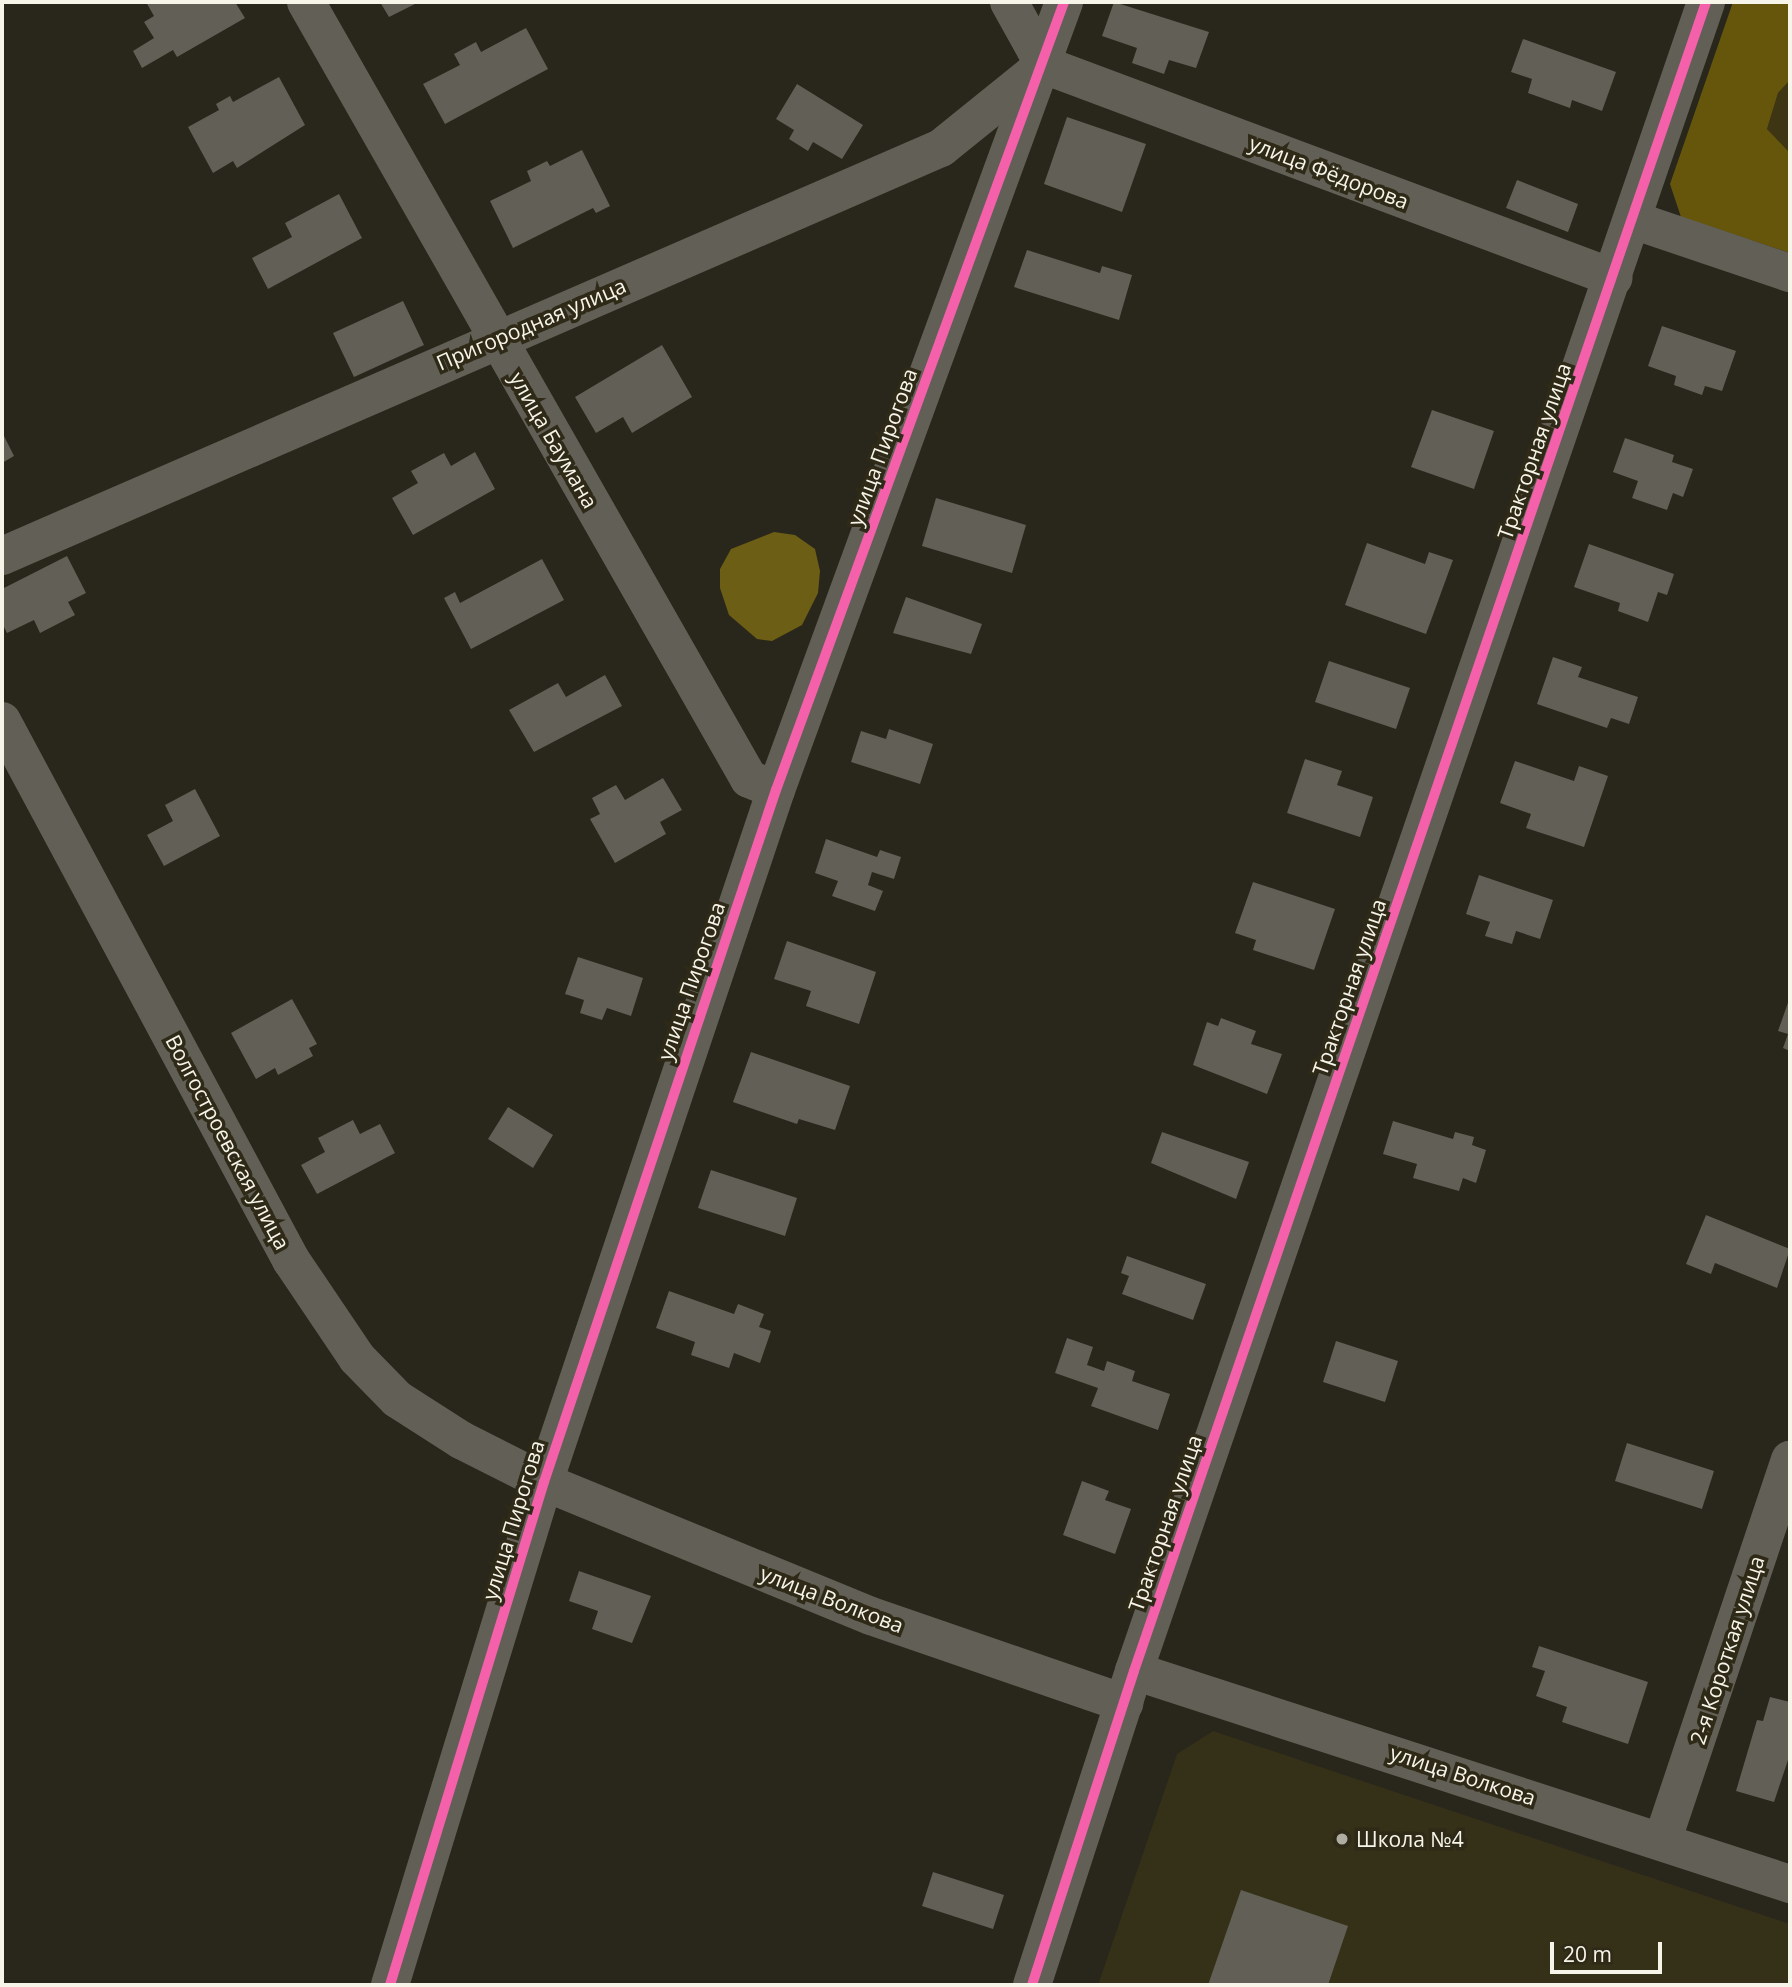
<!DOCTYPE html>
<html>
<head>
<meta charset="utf-8">
<style>
	body { margin:0 }
	#map { position:relative; width:1792px; height:1987px; overflow:hidden; background:#29261c; font-family:"Open Sans",sans-serif }
	div>[style] { position:absolute }
	.built>* { inset:0; background:#353018 }
	.green>* { inset:0; background:#3d3513 }
	.forest>* { inset:0; background:#65560c }
	.water>* { inset:0; background:#6c5e14 }
	.building>* { inset:0; background:#615f56 }
	.minor>* { height:38px; margin:-19px; padding:0 19px; transform-origin:19px; border-radius:19px; background:#626056 }
	.cycleway>* { height:10px; margin:-5px; padding:0 5px; transform-origin:5px; border-radius:5px; background:#f560ab }
	.dots>* { width:19px; height:19px; translate:-50% -50%; box-sizing:border-box; border:4px solid #2e2a17; border-radius:50% }
	span { translate:-50% -50%; white-space:nowrap; text-align:center; line-height:1.15; -webkit-text-stroke:7px #2e2a17; paint-order:stroke }
	.street-label { font-size:21px; color:#f7f5e9 }
	.poi-label { font-size:21px; color:#f7f5e9 }
	.left { translate:0 -50%; text-align:left }
	.frame { position:absolute; inset:0; border:4px solid #f7f5e9; pointer-events:none }
	.scale { position:absolute; left:1550px; top:1942px; width:112px; height:32px; box-sizing:border-box; border:4px solid #f7f5e9; border-top:0; padding-left:9px; font-size:21px; line-height:24px; white-space:nowrap; color:#f7f5e9; -webkit-text-stroke:5px #2e2a17; paint-order:stroke }
</style>
</head>
<body>
<div id="map">
	<div class="built">
		<div style="clip-path:polygon(1213px 1731px,1790px 1924px,1790px 1985px,1098px 1985px,1177px 1754px)"></div>
	</div>
	<div class="green">
		<div style="clip-path:polygon(1790px 80px,1790px 153px,1767px 129px,1778px 93px)"></div>
	</div>
	<div class="forest">
		<div style="clip-path:polygon(1733px 2px,1790px 2px,1790px 80px,1778px 93px,1767px 129px,1790px 153px,1790px 253px,1681px 217px,1670px 184px)"></div>
	</div>
	<div class="water">
		<div style="clip-path:polygon(774px 532px,795px 535px,815px 549px,820px 571px,818px 593px,802px 625px,772px 641px,757px 639px,729px 615px,720px 588px,720px 569px,731px 549px)"></div>
	</div>
	<div class="building">
		<div style="clip-path:polygon(146px 2px,235px 2px,245px 18px,177px 57px,173px 50px,142px 68px,133px 51px,154px 38px,144px 22px,154px 16px)"></div>
		<div style="clip-path:polygon(380px 2px,419px 2px,389px 17px)"></div>
		<div style="clip-path:polygon(1114px 2px,1209px 32px,1196px 68px,1169px 60px,1164px 74px,1132px 63px,1137px 48px,1102px 36px)"></div>
		<div style="clip-path:polygon(526px 28px,548px 69px,445px 124px,423px 84px,460px 65px,454px 54px,476px 42px,481px 52px)"></div>
		<div style="clip-path:polygon(1523px 39px,1616px 72px,1602px 111px,1572px 100px,1570px 108px,1528px 93px,1532px 79px,1511px 72px)"></div>
		<div style="clip-path:polygon(279px 77px,305px 125px,237px 168px,233px 161px,213px 173px,188px 127px,219px 110px,216px 104px,230px 96px,233px 102px)"></div>
		<div style="clip-path:polygon(797px 84px,863px 125px,842px 159px,813px 142px,808px 151px,789px 139px,794px 130px,776px 119px)"></div>
		<div style="clip-path:polygon(1067px 117px,1146px 144px,1122px 212px,1044px 184px)"></div>
		<div style="clip-path:polygon(582px 150px,610px 206px,596px 213px,593px 208px,513px 248px,490px 201px,531px 181px,527px 171px,547px 161px,550px 166px)"></div>
		<div style="clip-path:polygon(1517px 180px,1578px 204px,1568px 232px,1506px 208px)"></div>
		<div style="clip-path:polygon(339px 194px,362px 238px,268px 289px,252px 258px,292px 237px,285px 223px)"></div>
		<div style="clip-path:polygon(1027px 250px,1100px 273px,1102px 266px,1132px 275px,1119px 320px,1014px 287px)"></div>
		<div style="clip-path:polygon(403px 301px,424px 345px,354px 377px,333px 333px)"></div>
		<div style="clip-path:polygon(1662px 326px,1736px 351px,1722px 391px,1705px 386px,1702px 395px,1674px 385px,1676px 376px,1648px 366px)"></div>
		<div style="clip-path:polygon(662px 345px,692px 397px,632px 433px,623px 417px,596px 433px,575px 397px)"></div>
		<div style="clip-path:polygon(1432px 410px,1494px 431px,1474px 489px,1411px 467px)"></div>
		<div style="clip-path:polygon(2px 432px,14px 456px,2px 463px)"></div>
		<div style="clip-path:polygon(1625px 438px,1674px 455px,1672px 462px,1693px 469px,1683px 497px,1673px 493px,1667px 510px,1632px 498px,1638px 481px,1613px 472px)"></div>
		<div style="clip-path:polygon(475px 452px,495px 489px,413px 535px,392px 498px,418px 483px,411px 471px,444px 453px,451px 466px)"></div>
		<div style="clip-path:polygon(936px 498px,1026px 525px,1012px 573px,922px 546px)"></div>
		<div style="clip-path:polygon(1367px 543px,1425px 564px,1429px 552px,1453px 560px,1426px 634px,1345px 605px)"></div>
		<div style="clip-path:polygon(1589px 544px,1674px 574px,1667px 595px,1658px 592px,1648px 622px,1618px 611px,1620px 603px,1574px 587px)"></div>
		<div style="clip-path:polygon(67px 556px,86px 593px,68px 602px,75px 615px,40px 633px,34px 620px,7px 633px,2px 623px,2px 589px)"></div>
		<div style="clip-path:polygon(542px 559px,564px 600px,471px 649px,444px 598px,455px 592px,460px 603px)"></div>
		<div style="clip-path:polygon(906px 597px,982px 624px,971px 654px,893px 633px)"></div>
		<div style="clip-path:polygon(1553px 657px,1582px 667px,1578px 677px,1638px 697px,1629px 724px,1611px 718px,1607px 728px,1537px 704px)"></div>
		<div style="clip-path:polygon(1329px 661px,1410px 688px,1396px 729px,1315px 702px)"></div>
		<div style="clip-path:polygon(605px 675px,622px 706px,534px 752px,509px 710px,558px 683px,566px 697px)"></div>
		<div style="clip-path:polygon(889px 729px,933px 744px,920px 784px,851px 762px,861px 731px,886px 739px)"></div>
		<div style="clip-path:polygon(1305px 759px,1342px 771px,1337px 785px,1373px 797px,1360px 837px,1287px 813px)"></div>
		<div style="clip-path:polygon(1515px 761px,1574px 781px,1579px 766px,1608px 776px,1584px 847px,1526px 828px,1531px 814px,1500px 803px)"></div>
		<div style="clip-path:polygon(663px 778px,682px 810px,660px 822px,666px 834px,615px 863px,590px 819px,600px 814px,592px 798px,616px 785px,625px 800px)"></div>
		<div style="clip-path:polygon(195px 789px,220px 836px,164px 866px,147px 835px,173px 821px,165px 805px)"></div>
		<div style="clip-path:polygon(826px 839px,877px 857px,880px 850px,901px 857px,894px 879px,872px 872px,868px 885px,883px 891px,875px 911px,832px 896px,838px 881px,815px 873px)"></div>
		<div style="clip-path:polygon(1479px 875px,1553px 900px,1540px 939px,1516px 931px,1512px 944px,1485px 936px,1490px 922px,1466px 914px)"></div>
		<div style="clip-path:polygon(1253px 882px,1335px 909px,1314px 970px,1253px 950px,1256px 940px,1235px 933px)"></div>
		<div style="clip-path:polygon(787px 941px,876px 972px,859px 1024px,806px 1006px,811px 991px,774px 979px)"></div>
		<div style="clip-path:polygon(578px 957px,643px 978px,631px 1016px,607px 1008px,602px 1020px,580px 1013px,584px 1000px,565px 994px)"></div>
		<div style="clip-path:polygon(1790px 997px,1790px 1051px,1783px 1048px,1788px 1034px,1778px 1031px)"></div>
		<div style="clip-path:polygon(292px 999px,317px 1044px,309px 1048px,313px 1056px,278px 1075px,275px 1068px,256px 1079px,231px 1033px)"></div>
		<div style="clip-path:polygon(1221px 1018px,1256px 1031px,1251px 1044px,1282px 1054px,1267px 1094px,1193px 1065px,1207px 1022px,1218px 1026px)"></div>
		<div style="clip-path:polygon(751px 1052px,850px 1086px,835px 1130px,799px 1119px,797px 1124px,733px 1102px)"></div>
		<div style="clip-path:polygon(508px 1107px,553px 1135px,533px 1168px,488px 1139px)"></div>
		<div style="clip-path:polygon(353px 1120px,360px 1134px,380px 1124px,395px 1153px,317px 1194px,301px 1165px,325px 1152px,318px 1138px)"></div>
		<div style="clip-path:polygon(1393px 1121px,1453px 1139px,1455px 1132px,1474px 1137px,1472px 1145px,1486px 1150px,1476px 1183px,1463px 1178px,1459px 1191px,1413px 1178px,1417px 1164px,1383px 1154px)"></div>
		<div style="clip-path:polygon(1162px 1132px,1249px 1162px,1236px 1199px,1151px 1163px)"></div>
		<div style="clip-path:polygon(711px 1170px,797px 1198px,785px 1236px,698px 1208px)"></div>
		<div style="clip-path:polygon(1706px 1215px,1790px 1249px,1777px 1288px,1715px 1263px,1711px 1274px,1686px 1264px)"></div>
		<div style="clip-path:polygon(1127px 1256px,1206px 1284px,1193px 1320px,1122px 1294px,1129px 1276px,1121px 1273px)"></div>
		<div style="clip-path:polygon(669px 1291px,734px 1314px,738px 1304px,764px 1314px,759px 1327px,771px 1331px,760px 1363px,734px 1353px,729px 1368px,691px 1355px,695px 1342px,656px 1328px)"></div>
		<div style="clip-path:polygon(1067px 1338px,1093px 1347px,1087px 1365px,1104px 1371px,1107px 1361px,1135px 1371px,1132px 1381px,1170px 1394px,1158px 1430px,1091px 1406px,1098px 1388px,1055px 1373px)"></div>
		<div style="clip-path:polygon(1336px 1341px,1398px 1361px,1385px 1402px,1323px 1382px)"></div>
		<div style="clip-path:polygon(1627px 1443px,1714px 1471px,1702px 1509px,1615px 1481px)"></div>
		<div style="clip-path:polygon(1082px 1481px,1109px 1491px,1105px 1500px,1131px 1509px,1115px 1554px,1063px 1535px)"></div>
		<div style="clip-path:polygon(579px 1571px,651px 1596px,632px 1643px,592px 1629px,598px 1611px,569px 1601px)"></div>
		<div style="clip-path:polygon(1539px 1646px,1648px 1682px,1628px 1744px,1562px 1722px,1567px 1707px,1536px 1696px,1545px 1671px,1532px 1667px)"></div>
		<div style="clip-path:polygon(1770px 1697px,1790px 1702px,1790px 1754px,1774px 1802px,1736px 1791px,1757px 1720px,1763px 1721px)"></div>
		<div style="clip-path:polygon(933px 1872px,1004px 1895px,993px 1929px,922px 1906px)"></div>
		<div style="clip-path:polygon(1241px 1890px,1348px 1926px,1328px 1985px,1208px 1985px)"></div>
	</div>
	<div class="minor">
		<div style="left:306px;top:2px;width:894px;rotate:60.31deg"></div>
		<div style="left:749px;top:779px;width:29px;rotate:22deg"></div>
		<div style="left:1009px;top:2px;width:72px;rotate:60.9deg"></div>
		<div style="left:1044px;top:65px;width:608px;rotate:20.49deg"></div>
		<div style="left:1633px;top:220px;width:166px;rotate:18.7deg"></div>
		<div style="left:2px;top:556px;width:1024px;rotate:-23.49deg"></div>
		<div style="left:941px;top:148px;width:132px;rotate:-38.9deg"></div>
		<div style="left:2px;top:721px;width:612px;rotate:61.8deg"></div>
		<div style="left:291px;top:1260px;width:118px;rotate:56deg"></div>
		<div style="left:357px;top:1358px;width:57px;rotate:45.7deg"></div>
		<div style="left:397px;top:1399px;width:76px;rotate:32.6deg"></div>
		<div style="left:461px;top:1440px;width:93px;rotate:26.8deg"></div>
		<div style="left:544px;top:1482px;width:353px;rotate:22.3deg"></div>
		<div style="left:871px;top:1616px;width:268px;rotate:19deg"></div>
		<div style="left:1134px;top:1671px;width:690px;rotate:17.99deg"></div>
		<div style="left:1663px;top:1839px;width:400px;rotate:-71.5deg"></div>
		<div style="left:390px;top:1985px;width:526px;rotate:-72.98deg"></div>
		<div style="left:544px;top:1482px;width:730px;rotate:-71.47deg"></div>
		<div style="left:776px;top:790px;width:839px;rotate:-69.92deg"></div>
		<div style="left:1032px;top:1985px;width:330px;rotate:-72deg"></div>
		<div style="left:1134px;top:1671px;width:1764px;rotate:-71.08deg"></div>
	</div>
	<div class="cycleway">
		<div style="left:390px;top:1985px;width:526px;rotate:-72.98deg"></div>
		<div style="left:544px;top:1482px;width:730px;rotate:-71.47deg"></div>
		<div style="left:776px;top:790px;width:839px;rotate:-69.92deg"></div>
		<div style="left:1032px;top:1985px;width:330px;rotate:-72deg"></div>
		<div style="left:1134px;top:1671px;width:1764px;rotate:-71.08deg"></div>
	</div>
	<div class="dots">
		<div style="left:1342px;top:1839px;background:#afada1"></div>
	</div>
	<div class="street-label">
		<span style="left:1329px;top:172px;rotate:21deg">улица Фёдорова</span>
		<span style="left:531px;top:324px;rotate:-23deg">Пригородная улица</span>
		<span style="left:554px;top:440px;rotate:60deg">улица Баумана</span>
		<span style="left:882px;top:447px;rotate:-70deg">улица Пирогова</span>
		<span style="left:1534px;top:451px;rotate:-71deg">Тракторная улица</span>
		<span style="left:691px;top:981px;rotate:-71deg">улица Пирогова</span>
		<span style="left:1349px;top:987px;rotate:-71deg">Тракторная улица</span>
		<span style="left:228px;top:1142px;rotate:62deg">Волгостроевская улица</span>
		<span style="left:513px;top:1520px;rotate:-73deg">улица Пирогова</span>
		<span style="left:1165px;top:1523px;rotate:-71deg">Тракторная улица</span>
		<span style="left:832px;top:1599px;rotate:21deg">улица Волкова</span>
		<span style="left:1727px;top:1650px;rotate:-72deg">2-я Короткая улица</span>
		<span style="left:1463px;top:1775px;rotate:18deg">улица Волкова</span>
	</div>
	<div class="poi-label">
		<span class="left" style="left:1356px;top:1839px">Школа №4</span>
	</div>
	<div class="frame"></div>
	<div class="scale">20 m</div>
</div>
</body>
</html>
